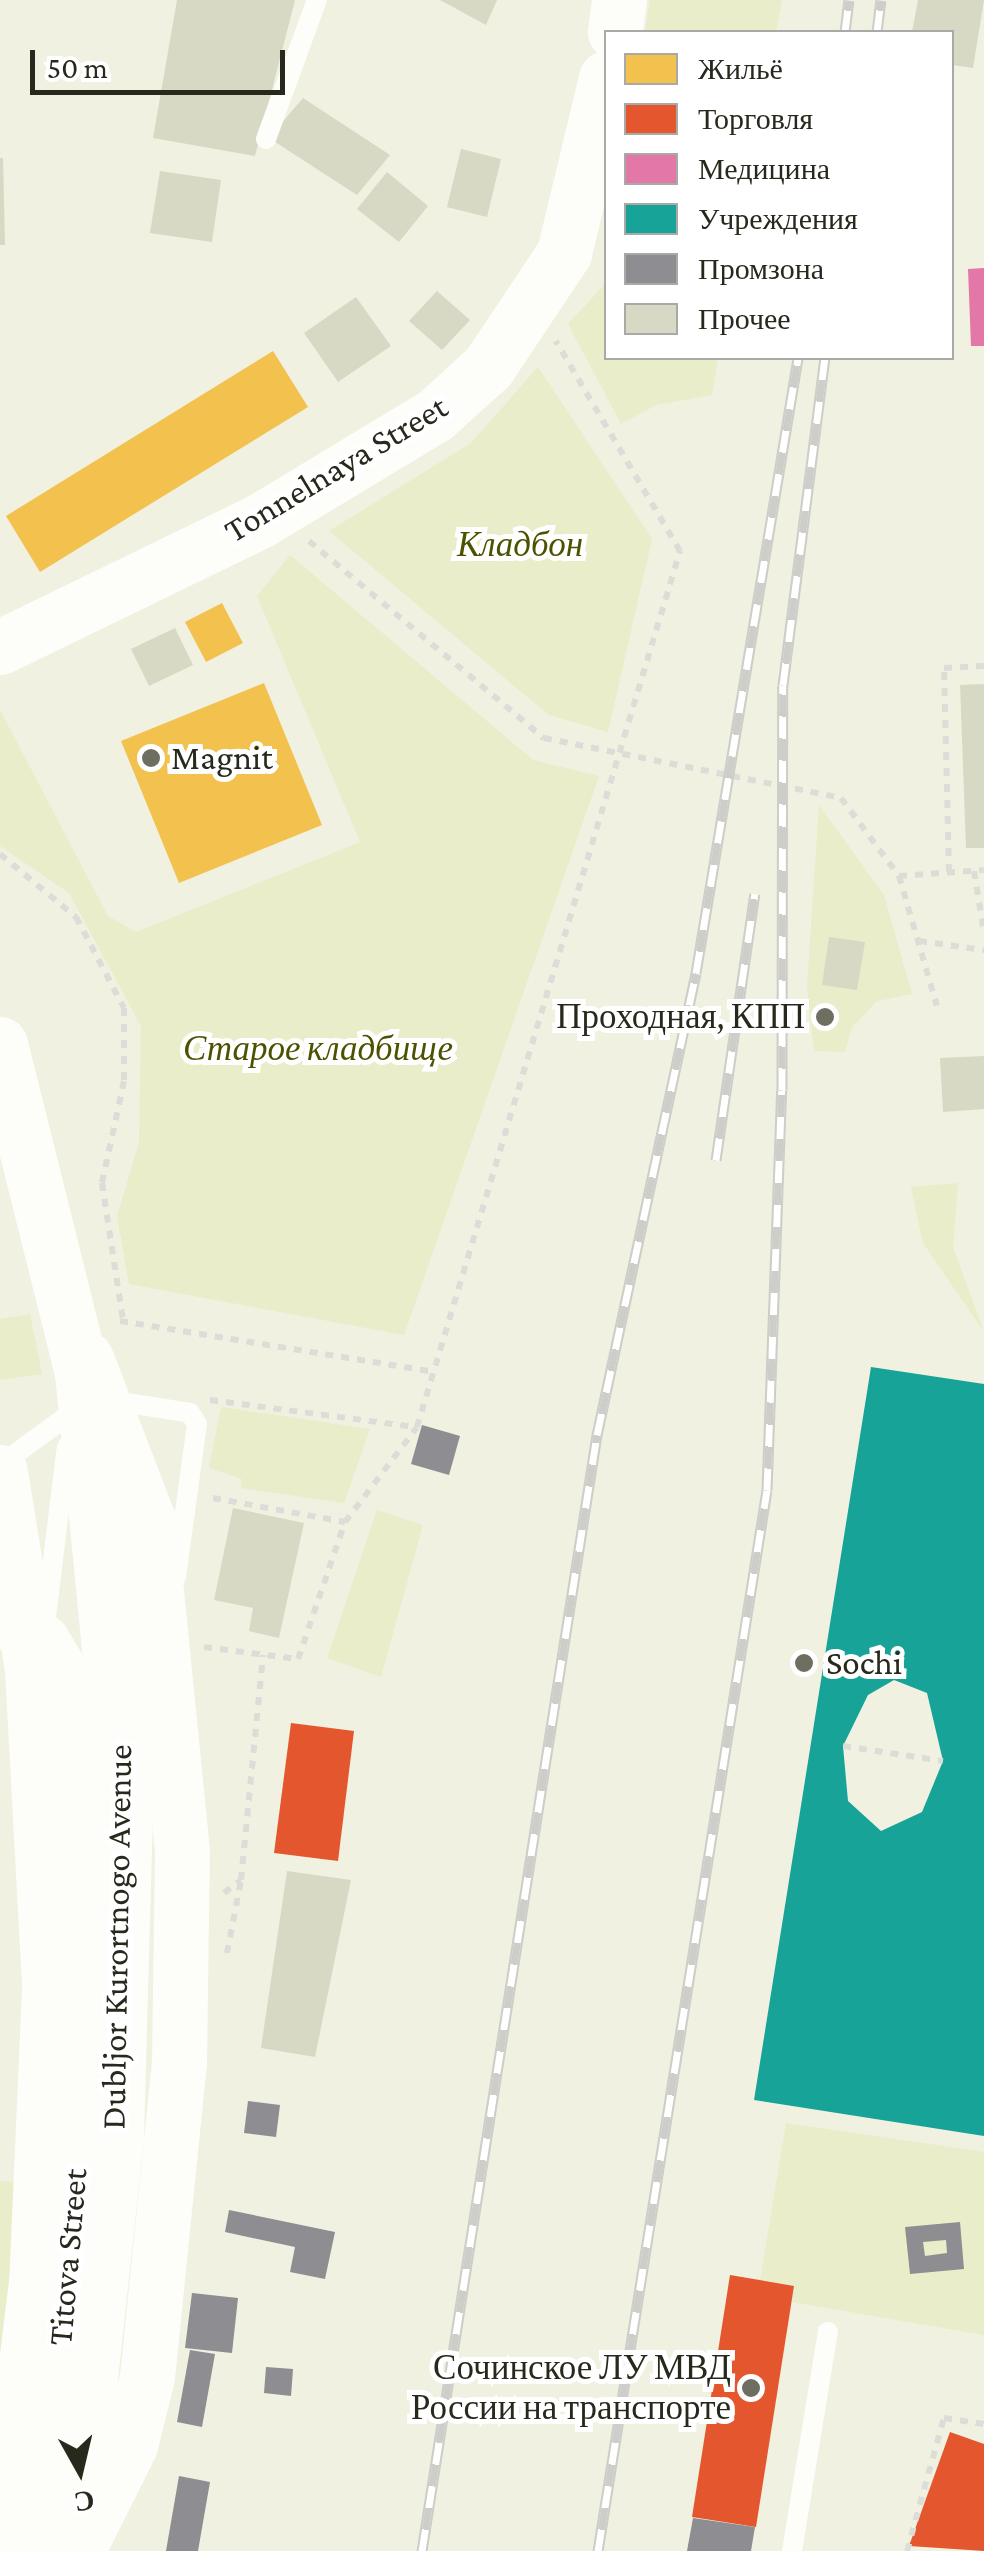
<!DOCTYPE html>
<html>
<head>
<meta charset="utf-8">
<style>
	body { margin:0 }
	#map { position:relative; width:984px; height:2551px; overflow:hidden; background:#f0f1e0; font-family:"Crimson Pro",serif }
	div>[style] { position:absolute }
	.green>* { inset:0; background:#e9edc9 }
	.homes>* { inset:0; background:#f2c14e }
	.shops>* { inset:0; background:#e4572e }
	.health>* { inset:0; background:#e377a8 }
	.public>* { inset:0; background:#17a398 }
	.industry>* { inset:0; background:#8d8d92 }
	.building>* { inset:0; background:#d8d9c4 }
	.path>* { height:6px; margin-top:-3px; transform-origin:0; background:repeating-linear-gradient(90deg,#dcddd7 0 8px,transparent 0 16px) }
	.service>* { height:20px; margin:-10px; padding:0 10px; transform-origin:10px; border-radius:10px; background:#fdfdfa }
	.secondary>* { height:55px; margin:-27.5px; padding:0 27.5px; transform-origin:27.5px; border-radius:27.5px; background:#fdfdfa }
	.primary>* { height:55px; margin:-27.5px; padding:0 27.5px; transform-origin:27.5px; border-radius:27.5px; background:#fdfdfa }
	.rail>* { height:11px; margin-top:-5.5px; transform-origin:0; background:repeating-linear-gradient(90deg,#fff 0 22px,#cdcdc9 0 44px); box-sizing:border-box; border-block:2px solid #cdcdc9 }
	.dots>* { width:28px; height:28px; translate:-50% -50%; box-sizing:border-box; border:5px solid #fff; border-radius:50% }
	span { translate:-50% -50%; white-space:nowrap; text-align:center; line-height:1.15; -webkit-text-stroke:10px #fff; paint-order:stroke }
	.street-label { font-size:35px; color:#28291d }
	.park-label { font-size:35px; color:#4e5100; font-style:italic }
	.poi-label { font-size:35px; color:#28291d }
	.left { translate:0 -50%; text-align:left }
	.right { translate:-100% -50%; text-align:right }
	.legend { position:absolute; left:604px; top:30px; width:350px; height:330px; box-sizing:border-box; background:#fff; border:2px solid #a9a9a5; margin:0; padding:12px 18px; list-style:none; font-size:30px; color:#28291d }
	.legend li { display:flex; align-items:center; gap:20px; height:50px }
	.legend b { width:50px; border:2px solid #a9a9a5 }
	.north { position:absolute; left:30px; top:2421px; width:100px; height:100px; -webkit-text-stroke:8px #fff; paint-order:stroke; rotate:172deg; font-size:28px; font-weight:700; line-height:40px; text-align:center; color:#28291d }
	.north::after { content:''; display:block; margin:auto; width:35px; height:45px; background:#28291d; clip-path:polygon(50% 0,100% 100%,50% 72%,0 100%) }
	.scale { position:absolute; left:30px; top:50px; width:255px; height:45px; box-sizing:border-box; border:5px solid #28291d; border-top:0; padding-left:12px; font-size:30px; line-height:35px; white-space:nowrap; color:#28291d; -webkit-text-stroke:8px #fff; paint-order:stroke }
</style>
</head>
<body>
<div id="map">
	<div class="green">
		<div style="clip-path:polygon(650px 0,782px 0,776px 32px,645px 32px)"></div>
		<div style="clip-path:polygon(606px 283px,606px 358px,718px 358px,712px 395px,656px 405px,621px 424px,568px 324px)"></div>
		<div style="clip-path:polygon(538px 367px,652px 539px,608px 732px,549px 715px,329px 531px,471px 443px)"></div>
		<div style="clip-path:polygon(290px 555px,533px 760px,599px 776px,404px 1335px,129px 1284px,117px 1216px,139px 1143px,141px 1026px,69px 893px,0 846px,0 710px,108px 916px,136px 932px,360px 842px,257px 596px)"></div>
		<div style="clip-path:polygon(819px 805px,884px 895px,912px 994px,877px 1001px,852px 1027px,845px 1052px,814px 1051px,807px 987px)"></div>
		<div style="clip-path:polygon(958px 1183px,953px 1247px,984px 1332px,923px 1243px,911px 1187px)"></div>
		<div style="clip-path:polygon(30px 1314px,42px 1374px,0 1380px,0 1319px)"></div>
		<div style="clip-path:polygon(221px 1407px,370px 1429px,344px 1503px,241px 1488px,242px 1479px,209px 1468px)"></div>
		<div style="clip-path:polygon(377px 1510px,423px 1525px,381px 1677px,327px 1658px)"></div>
		<div style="clip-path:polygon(786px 2123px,984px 2152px,984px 2335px,792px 2302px,794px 2286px,760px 2280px)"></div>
		<div style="clip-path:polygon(0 2181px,25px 2183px,0 2400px)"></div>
	</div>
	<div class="homes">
		<div style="clip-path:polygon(273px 351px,308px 407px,40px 572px,6px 516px)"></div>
		<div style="clip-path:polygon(222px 603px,243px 643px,206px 662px,185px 622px)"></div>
		<div style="clip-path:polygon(264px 683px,322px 825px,179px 883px,121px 741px)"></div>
	</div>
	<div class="shops">
		<div style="clip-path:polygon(291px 1723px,354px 1731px,338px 1861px,274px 1853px)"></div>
		<div style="clip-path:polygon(730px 2275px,794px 2286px,756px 2527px,692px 2517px)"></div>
		<div style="clip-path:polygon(950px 2432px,984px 2444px,984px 2551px,909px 2546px)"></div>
	</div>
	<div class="health">
		<div style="clip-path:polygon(984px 268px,984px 346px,971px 346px,968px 269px)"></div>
	</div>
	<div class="public">
		<div style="clip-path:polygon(evenodd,871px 1367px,984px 1384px,984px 2136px,754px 2100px,871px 1367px,894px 1680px,927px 1693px,943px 1761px,922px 1812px,881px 1831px,848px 1801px,843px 1746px,868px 1695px,894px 1680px)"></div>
	</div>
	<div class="industry">
		<div style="clip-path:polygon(422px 1425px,460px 1436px,449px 1475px,411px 1464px)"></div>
		<div style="clip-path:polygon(248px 2101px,280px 2105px,276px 2137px,244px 2133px)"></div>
		<div style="clip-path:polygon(229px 2210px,335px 2232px,325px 2279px,290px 2272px,295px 2247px,225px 2232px)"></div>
		<div style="clip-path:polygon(evenodd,960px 2222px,964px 2269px,910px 2274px,905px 2227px,960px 2222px,946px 2240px,947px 2253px,925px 2256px,923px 2242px,946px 2240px)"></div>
		<div style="clip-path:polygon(192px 2293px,238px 2298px,232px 2353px,185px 2348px)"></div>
		<div style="clip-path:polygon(190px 2350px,215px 2354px,202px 2427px,177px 2422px)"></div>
		<div style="clip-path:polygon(266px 2367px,293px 2369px,291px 2396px,264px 2393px)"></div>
		<div style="clip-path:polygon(179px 2476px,210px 2482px,198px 2551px,166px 2551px)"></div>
		<div style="clip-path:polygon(693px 2518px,755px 2527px,751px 2551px,687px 2551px)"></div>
	</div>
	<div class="building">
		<div style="clip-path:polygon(177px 0,295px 0,255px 156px,153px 138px)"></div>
		<div style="clip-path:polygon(440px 0,497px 0,486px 25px)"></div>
		<div style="clip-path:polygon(918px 0,984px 0,973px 68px,952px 65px,952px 32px,912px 32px)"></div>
		<div style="clip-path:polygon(303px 98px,390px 155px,357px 195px,269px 138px)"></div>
		<div style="clip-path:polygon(461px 149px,501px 159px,487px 217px,447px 207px)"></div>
		<div style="clip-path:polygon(0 158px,3px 158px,5px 245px,0 245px)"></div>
		<div style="clip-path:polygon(160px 171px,221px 180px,212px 242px,150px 233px)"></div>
		<div style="clip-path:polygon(387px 172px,428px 206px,399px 242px,357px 209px)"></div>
		<div style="clip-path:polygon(437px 291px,470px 320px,442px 350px,409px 321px)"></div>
		<div style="clip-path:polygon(356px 297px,391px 346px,338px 382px,304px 333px)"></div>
		<div style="clip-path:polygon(175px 628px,193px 665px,149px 686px,131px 649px)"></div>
		<div style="clip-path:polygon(984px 684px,984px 848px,966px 848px,960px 685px)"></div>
		<div style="clip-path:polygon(829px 937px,865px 942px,857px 990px,822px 985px)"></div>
		<div style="clip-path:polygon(813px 1009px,834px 1010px,836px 1025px,816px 1028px)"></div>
		<div style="clip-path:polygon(984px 1056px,984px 1109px,943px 1112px,940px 1058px)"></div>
		<div style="clip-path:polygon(233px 1508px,304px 1523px,279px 1638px,249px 1631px,253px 1608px,214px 1600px)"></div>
		<div style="clip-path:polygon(287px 1871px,351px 1880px,315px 2057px,261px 2048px)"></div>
	</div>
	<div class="path">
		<div style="left:309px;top:541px;width:307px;rotate:40deg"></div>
		<div style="left:544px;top:738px;width:303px;rotate:11.4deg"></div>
		<div style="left:841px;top:798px;width:97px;rotate:53.4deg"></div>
		<div style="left:899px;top:876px;width:135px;rotate:73.7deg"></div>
		<div style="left:0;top:854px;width:99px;rotate:39.7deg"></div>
		<div style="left:76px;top:917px;width:103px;rotate:62.2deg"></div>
		<div style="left:124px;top:1008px;width:73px;rotate:90deg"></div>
		<div style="left:124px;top:1081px;width:104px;rotate:102.2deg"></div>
		<div style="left:102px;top:1183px;width:140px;rotate:81.3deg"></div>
		<div style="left:974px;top:871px;width:62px;rotate:80.7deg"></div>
		<div style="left:949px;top:872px;width:204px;rotate:-91.4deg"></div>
		<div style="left:944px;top:668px;width:40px;rotate:-2.9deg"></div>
		<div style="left:899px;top:876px;width:85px;rotate:-4deg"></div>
		<div style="left:919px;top:941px;width:66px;rotate:7.9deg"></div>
		<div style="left:120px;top:1321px;width:313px;rotate:9.2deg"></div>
		<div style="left:210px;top:1400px;width:208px;rotate:7.5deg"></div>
		<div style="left:213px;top:1498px;width:134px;rotate:10.3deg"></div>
		<div style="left:204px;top:1647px;width:95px;rotate:7.3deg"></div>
		<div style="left:298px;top:1659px;width:145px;rotate:-71.1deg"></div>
		<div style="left:345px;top:1522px;width:119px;rotate:-52.8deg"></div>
		<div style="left:417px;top:1427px;width:915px;rotate:-73.29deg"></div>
		<div style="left:680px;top:551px;width:244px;rotate:-120.6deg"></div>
		<div style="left:843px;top:1746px;width:101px;rotate:8.5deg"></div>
		<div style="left:224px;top:1893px;width:21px;rotate:-37deg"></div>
		<div style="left:241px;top:1880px;width:226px;rotate:-84.4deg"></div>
		<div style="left:227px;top:1953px;width:74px;rotate:-79.1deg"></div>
		<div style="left:907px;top:2551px;width:138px;rotate:-74.5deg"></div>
		<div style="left:944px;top:2418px;width:40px;rotate:8.5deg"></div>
	</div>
	<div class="service">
		<div style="left:266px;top:139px;width:148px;rotate:-69.9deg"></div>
		<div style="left:109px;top:1400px;width:82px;rotate:9.1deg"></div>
		<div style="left:190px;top:1413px;width:13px;rotate:58deg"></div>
		<div style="left:197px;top:1424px;width:154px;rotate:97.8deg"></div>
		<div style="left:0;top:1465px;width:100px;rotate:-36.1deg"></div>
		<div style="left:45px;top:1625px;width:180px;rotate:-83deg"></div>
		<div style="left:792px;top:2551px;width:222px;rotate:-80.7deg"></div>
	</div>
	<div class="secondary">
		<div style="left:615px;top:32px;width:32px;rotate:-83deg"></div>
		<div style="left:0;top:647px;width:290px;rotate:-25.9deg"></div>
		<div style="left:261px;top:520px;width:203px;rotate:-31.1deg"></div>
		<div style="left:435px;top:415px;width:72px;rotate:-42.2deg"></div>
		<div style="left:488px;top:367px;width:137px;rotate:-56.3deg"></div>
		<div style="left:564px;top:253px;width:180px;rotate:-76.5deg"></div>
		<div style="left:3px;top:1619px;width:45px;rotate:29.4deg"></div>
		<div style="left:42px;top:1641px;width:60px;rotate:58.7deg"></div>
		<div style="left:73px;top:1692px;width:288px;rotate:86.6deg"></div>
		<div style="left:90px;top:1979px;width:302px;rotate:94deg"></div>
		<div style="left:69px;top:2280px;width:273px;rotate:97.2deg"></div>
		<div style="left:77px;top:2551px;width:119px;rotate:-63.4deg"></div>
		<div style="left:130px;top:2445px;width:70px;rotate:-76deg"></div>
		<div style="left:147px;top:2377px;width:316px;rotate:-84.2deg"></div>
		<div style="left:179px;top:2063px;width:212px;rotate:-89.2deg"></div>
		<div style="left:182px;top:1851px;width:331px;rotate:-95.7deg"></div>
		<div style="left:149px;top:1522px;width:175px;rotate:-111.1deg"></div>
	</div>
	<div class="primary">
		<div style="left:0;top:1044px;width:339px;rotate:76deg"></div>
		<div style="left:82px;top:1373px;width:442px;rotate:84.4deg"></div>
		<div style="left:125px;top:1813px;width:325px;rotate:91.6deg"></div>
		<div style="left:116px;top:2138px;width:415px;rotate:96.2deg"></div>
		<div style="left:0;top:1472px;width:201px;rotate:80.8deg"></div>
		<div style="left:32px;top:1670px;width:318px;rotate:86.9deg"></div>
		<div style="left:49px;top:1988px;width:294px;rotate:92.5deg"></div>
		<div style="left:36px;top:2282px;width:271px;rotate:97deg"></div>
	</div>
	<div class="rail">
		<div style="left:845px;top:32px;width:32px;rotate:-83deg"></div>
		<div style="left:877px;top:32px;width:32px;rotate:-83deg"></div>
		<div style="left:716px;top:1160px;width:269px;rotate:-81.7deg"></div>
		<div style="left:422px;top:2551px;width:1130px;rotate:-81.09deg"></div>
		<div style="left:597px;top:1435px;width:472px;rotate:-77.9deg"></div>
		<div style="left:696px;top:973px;width:623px;rotate:-80.58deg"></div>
		<div style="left:598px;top:2551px;width:1074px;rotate:-80.95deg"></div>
		<div style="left:767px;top:1490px;width:400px;rotate:-87.9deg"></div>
		<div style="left:782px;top:1090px;width:405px;rotate:-89.9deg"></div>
		<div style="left:783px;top:685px;width:330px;rotate:-82.7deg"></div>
	</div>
	<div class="dots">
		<div style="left:151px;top:758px;background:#6e6f61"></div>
		<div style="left:825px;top:1017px;background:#6e6f61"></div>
		<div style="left:804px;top:1663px;background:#6e6f61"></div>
		<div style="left:751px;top:2388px;background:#6e6f61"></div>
	</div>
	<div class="street-label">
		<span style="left:336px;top:469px;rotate:-31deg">Tonnelnaya Street</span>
		<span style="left:117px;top:1937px;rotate:-89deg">Dubljor Kurortnogo Avenue</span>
		<span style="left:68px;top:2257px;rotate:-85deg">Titova Street</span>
	</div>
	<div class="park-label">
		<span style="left:520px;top:545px">Кладбон</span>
		<span style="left:318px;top:1049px">Старое кладбище</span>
	</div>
	<div class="poi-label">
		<span class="left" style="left:171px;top:758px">Magnit</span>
		<span class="right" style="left:805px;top:1017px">Проходная, КПП</span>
		<span class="left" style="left:826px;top:1663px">Sochi</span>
		<span class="right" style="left:731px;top:2388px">Сочинское ЛУ МВД<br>России на транспорте</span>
	</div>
	<ul class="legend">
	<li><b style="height:28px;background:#f2c14e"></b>Жильё</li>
	<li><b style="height:28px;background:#e4572e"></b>Торговля</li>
	<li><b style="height:28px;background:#e377a8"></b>Медицина</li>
	<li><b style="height:28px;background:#17a398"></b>Учреждения</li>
	<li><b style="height:28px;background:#8d8d92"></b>Промзона</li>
	<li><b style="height:28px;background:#d8d9c4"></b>Прочее</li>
	</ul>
	<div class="north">С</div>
	<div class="scale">50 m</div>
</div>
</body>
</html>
